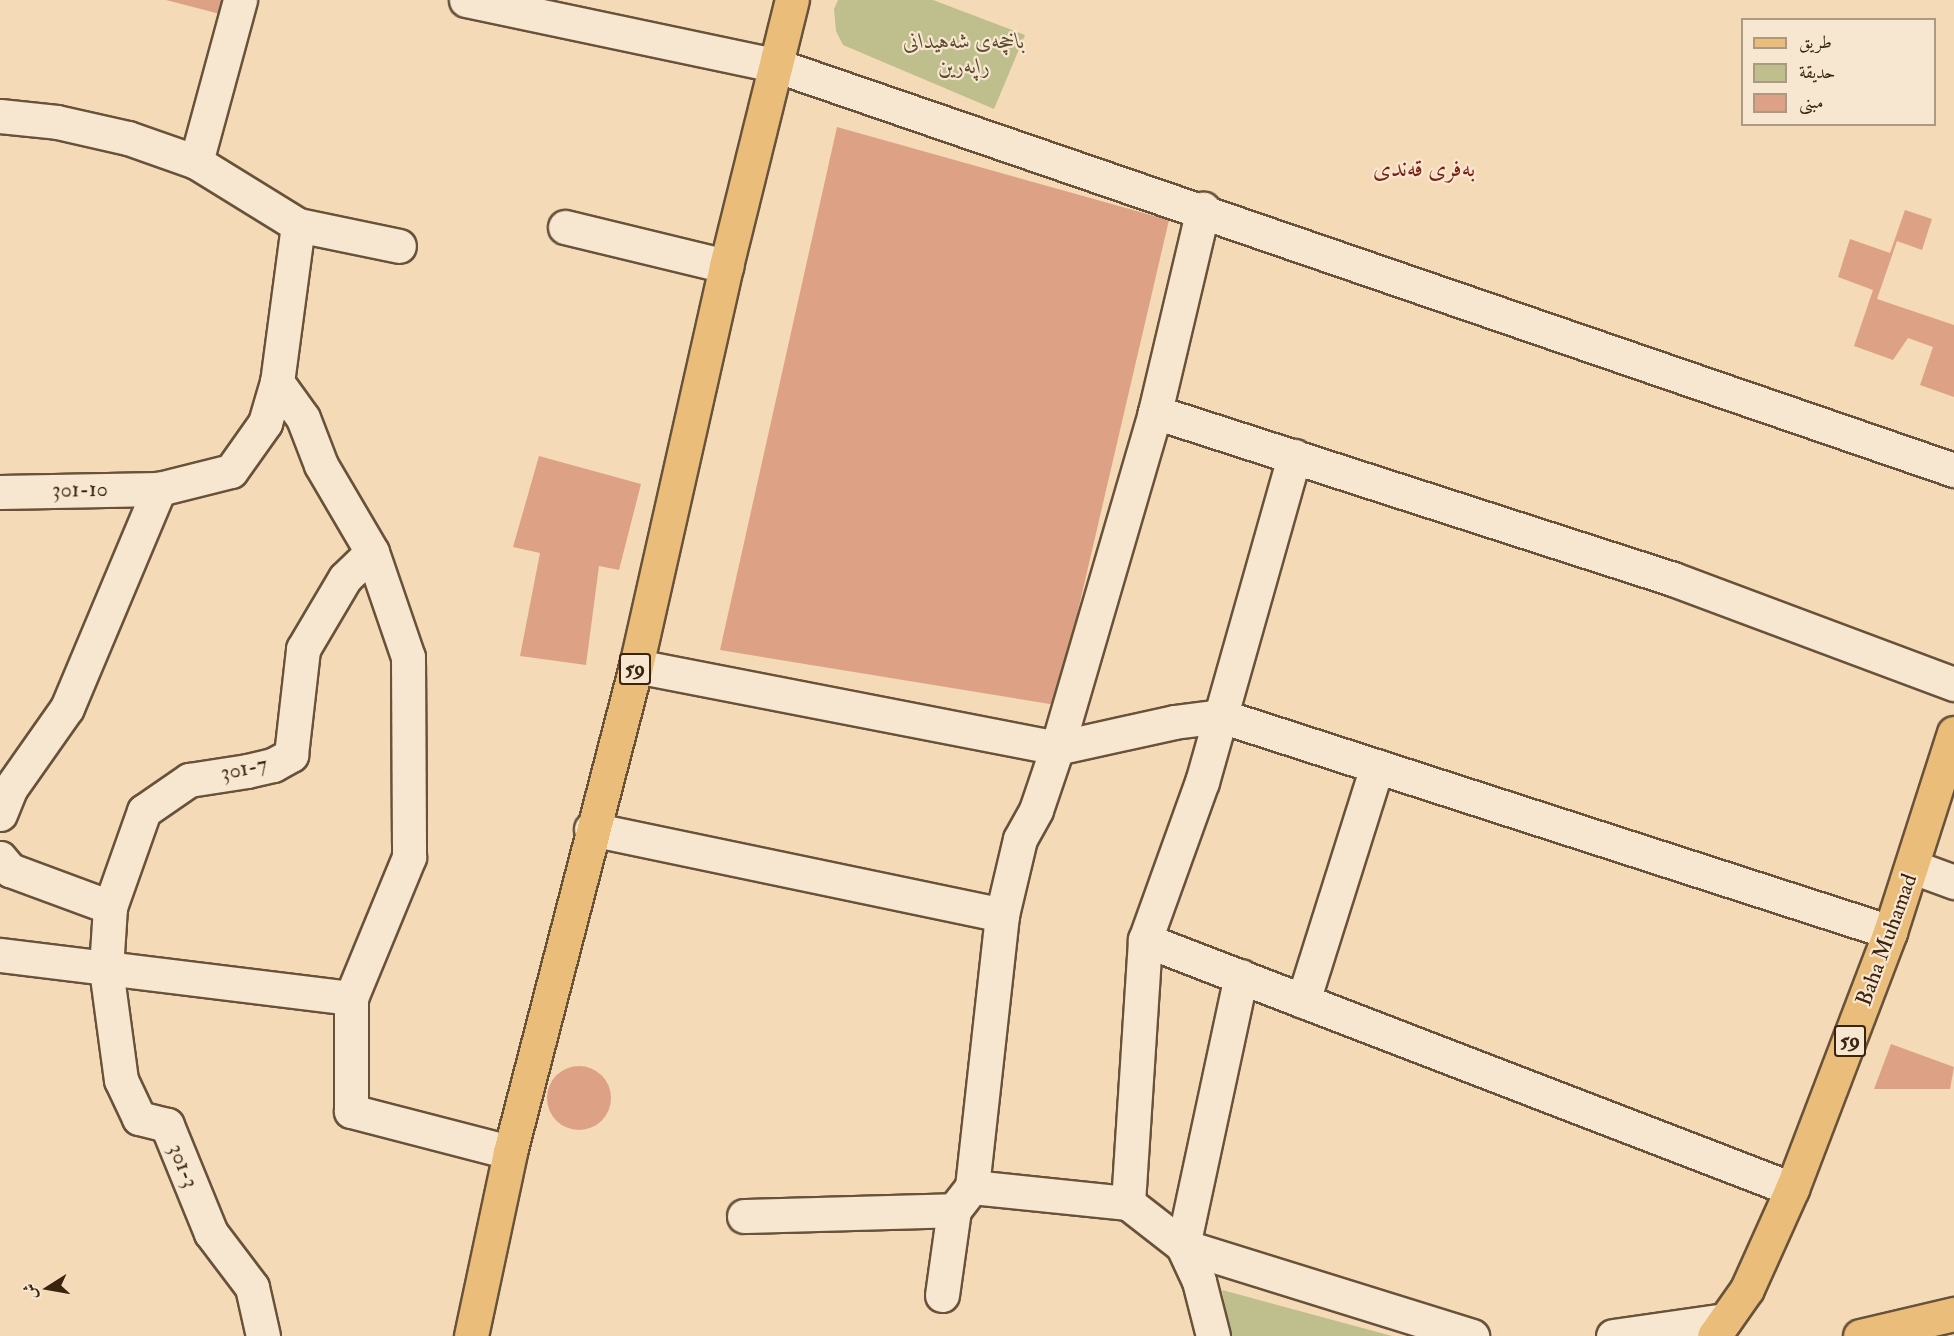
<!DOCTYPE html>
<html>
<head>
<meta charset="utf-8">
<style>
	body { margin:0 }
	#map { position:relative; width:1954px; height:1336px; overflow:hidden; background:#f4dab6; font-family:"IM FELL Double Pica",Amiri,serif }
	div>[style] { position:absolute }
	.green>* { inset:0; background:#bebf8c }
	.building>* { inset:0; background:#dda285 }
	.round { border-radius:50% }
	.roads { filter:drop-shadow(2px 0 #68523a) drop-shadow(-2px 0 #68523a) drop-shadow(0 2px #68523a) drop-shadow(0 -2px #68523a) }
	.minor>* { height:33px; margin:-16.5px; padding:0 16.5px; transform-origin:16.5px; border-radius:16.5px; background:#f8e7d0 }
	.major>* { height:33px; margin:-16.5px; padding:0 16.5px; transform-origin:16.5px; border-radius:16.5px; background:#eabd7b }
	span { translate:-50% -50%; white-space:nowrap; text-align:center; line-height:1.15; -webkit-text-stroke:4.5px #f8e7d0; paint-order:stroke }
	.shield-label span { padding:2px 4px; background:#f8e7d0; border:2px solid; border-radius:4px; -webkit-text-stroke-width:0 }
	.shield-label { font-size:21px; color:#3a2410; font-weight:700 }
	.park-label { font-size:22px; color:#5b4b2f; font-style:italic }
	.street-label { font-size:22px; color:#3a2410 }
	.neighbourhood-label { font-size:24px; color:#7a1f14 }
	.legend { position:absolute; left:1741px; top:18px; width:195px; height:108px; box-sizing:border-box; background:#f8e7d0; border:2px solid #ac9983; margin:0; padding:8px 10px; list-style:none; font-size:18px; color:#3a2410 }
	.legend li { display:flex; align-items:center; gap:12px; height:30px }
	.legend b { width:30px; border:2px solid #ac9983 }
	.north { position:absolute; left:18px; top:1258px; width:60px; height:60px; -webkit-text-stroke:4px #f8e7d0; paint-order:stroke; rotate:259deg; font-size:16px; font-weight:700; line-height:24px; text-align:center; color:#3a2410 }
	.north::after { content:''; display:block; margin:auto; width:21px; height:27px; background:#3a2410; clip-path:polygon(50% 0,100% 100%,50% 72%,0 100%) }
</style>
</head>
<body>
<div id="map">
	<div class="green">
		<div style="clip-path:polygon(838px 0,933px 0,1025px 35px,994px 109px,843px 45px,836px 31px,834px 9px)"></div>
		<div style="clip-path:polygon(1222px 1290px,1392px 1336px,1231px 1336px)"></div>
	</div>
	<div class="building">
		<div style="clip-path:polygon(166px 0,251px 0,247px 21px)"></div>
		<div style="clip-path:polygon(837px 127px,1169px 220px,1056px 705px,720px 650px)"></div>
		<div style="clip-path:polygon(1905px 210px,1932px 219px,1922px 250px,1897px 241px,1877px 299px,1954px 325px,1954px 397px,1920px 385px,1933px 347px,1908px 338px,1893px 360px,1854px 346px,1873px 290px,1838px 277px,1850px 239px,1890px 253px)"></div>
		<div style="clip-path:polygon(539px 456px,641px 484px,619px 570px,599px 566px,586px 665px,520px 656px,540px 553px,513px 547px)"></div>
		<div style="clip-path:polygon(1891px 1044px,1954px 1067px,1950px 1089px,1874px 1089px)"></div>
		<div class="round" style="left:547px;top:1066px;width:64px;height:64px"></div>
	</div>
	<div class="roads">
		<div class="minor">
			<div style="left:466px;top:0;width:316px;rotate:11.9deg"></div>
			<div style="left:775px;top:65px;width:1247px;rotate:18.96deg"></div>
			<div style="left:0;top:116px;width:57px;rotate:6deg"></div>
			<div style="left:57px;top:122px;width:73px;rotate:12.7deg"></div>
			<div style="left:128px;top:138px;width:72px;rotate:19.4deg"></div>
			<div style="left:196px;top:162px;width:120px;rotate:31.7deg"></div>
			<div style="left:298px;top:225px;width:103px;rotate:11.7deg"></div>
			<div style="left:196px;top:162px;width:168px;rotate:-74.8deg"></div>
			<div style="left:298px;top:225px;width:158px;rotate:97.6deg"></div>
			<div style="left:277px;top:382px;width:44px;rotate:54.2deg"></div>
			<div style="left:303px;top:418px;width:50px;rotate:69deg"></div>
			<div style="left:321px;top:465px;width:101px;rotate:59.6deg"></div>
			<div style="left:372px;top:552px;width:111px;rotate:71.1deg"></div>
			<div style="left:408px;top:657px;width:200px;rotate:89.7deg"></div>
			<div style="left:409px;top:857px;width:152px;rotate:112.4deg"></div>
			<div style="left:565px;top:227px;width:166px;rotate:13.6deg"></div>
			<div style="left:1155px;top:412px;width:544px;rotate:17.87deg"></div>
			<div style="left:1673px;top:579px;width:300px;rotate:20.5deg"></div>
			<div style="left:0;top:492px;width:159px;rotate:-1.1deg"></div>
			<div style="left:159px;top:489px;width:74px;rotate:-14deg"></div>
			<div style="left:231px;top:471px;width:59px;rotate:-54.7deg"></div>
			<div style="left:265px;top:423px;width:43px;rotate:-73.7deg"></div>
			<div style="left:636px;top:666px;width:429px;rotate:11deg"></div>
			<div style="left:1057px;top:748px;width:120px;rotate:-12.5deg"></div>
			<div style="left:1174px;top:722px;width:47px;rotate:-7.3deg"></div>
			<div style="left:1221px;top:716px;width:703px;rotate:17.89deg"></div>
			<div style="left:0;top:814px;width:27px;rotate:-68deg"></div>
			<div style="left:10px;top:789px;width:99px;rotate:-54.9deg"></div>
			<div style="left:67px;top:708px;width:238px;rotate:-67.2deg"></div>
			<div style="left:591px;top:829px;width:420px;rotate:11.8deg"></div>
			<div style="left:0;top:858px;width:16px;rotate:50deg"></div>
			<div style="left:10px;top:870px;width:107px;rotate:20.3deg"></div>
			<div style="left:1913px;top:867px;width:44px;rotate:20.1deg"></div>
			<div style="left:1145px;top:940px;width:693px;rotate:21.05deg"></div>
			<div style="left:0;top:955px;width:354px;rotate:7deg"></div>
			<div style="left:351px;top:998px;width:113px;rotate:90deg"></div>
			<div style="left:351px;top:1111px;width:164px;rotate:14.5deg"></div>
			<div style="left:1303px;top:1001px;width:246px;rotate:-72.5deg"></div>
			<div style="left:972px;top:1187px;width:157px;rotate:5.9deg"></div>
			<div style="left:1128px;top:1203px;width:70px;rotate:38deg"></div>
			<div style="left:1183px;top:1246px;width:303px;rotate:17.3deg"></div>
			<div style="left:1128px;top:1203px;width:264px;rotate:-86.3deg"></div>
			<div style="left:1145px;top:940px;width:168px;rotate:-70.2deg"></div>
			<div style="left:1202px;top:782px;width:339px;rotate:-74.2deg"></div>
			<div style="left:744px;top:1216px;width:210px;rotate:-1.6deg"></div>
			<div style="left:942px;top:1295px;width:86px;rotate:-82deg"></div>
			<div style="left:954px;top:1210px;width:29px;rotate:-52deg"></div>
			<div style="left:972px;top:1187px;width:274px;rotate:-83.7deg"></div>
			<div style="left:1002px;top:915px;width:78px;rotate:-76.7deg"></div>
			<div style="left:1020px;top:839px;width:33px;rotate:-61deg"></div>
			<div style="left:1036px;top:810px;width:65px;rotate:-71.3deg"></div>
			<div style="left:1057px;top:748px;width:350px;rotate:-73.7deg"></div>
			<div style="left:1155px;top:412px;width:209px;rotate:-76.7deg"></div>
			<div style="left:263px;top:1336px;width:50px;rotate:-102.7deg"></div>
			<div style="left:252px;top:1287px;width:68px;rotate:-127.2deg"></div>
			<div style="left:211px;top:1233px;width:117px;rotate:-112.2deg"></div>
			<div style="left:167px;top:1125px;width:29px;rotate:-166deg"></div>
			<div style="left:139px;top:1118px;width:42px;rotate:-115.3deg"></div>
			<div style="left:121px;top:1080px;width:112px;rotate:-97.7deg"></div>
			<div style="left:106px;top:969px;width:62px;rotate:-86.3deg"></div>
			<div style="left:110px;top:907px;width:102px;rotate:-70.5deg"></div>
			<div style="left:144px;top:811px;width:55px;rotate:-34.6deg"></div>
			<div style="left:189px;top:780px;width:59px;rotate:-8.8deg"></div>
			<div style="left:247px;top:771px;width:27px;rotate:-13deg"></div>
			<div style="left:273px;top:765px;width:21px;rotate:-29deg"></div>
			<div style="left:291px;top:755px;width:107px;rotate:-83.5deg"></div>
			<div style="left:303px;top:649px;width:82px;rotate:-59.4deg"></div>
			<div style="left:345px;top:578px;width:37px;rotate:-44deg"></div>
			<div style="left:1213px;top:1336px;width:57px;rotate:-104.3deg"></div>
			<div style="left:1199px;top:1281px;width:38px;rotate:-115deg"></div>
			<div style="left:1183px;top:1246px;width:276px;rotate:-77.9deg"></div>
			<div style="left:1613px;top:1336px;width:113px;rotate:-8.1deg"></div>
		</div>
		<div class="major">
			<div style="left:471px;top:1336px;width:188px;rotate:-78deg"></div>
			<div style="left:510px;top:1152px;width:502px;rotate:-75.47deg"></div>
			<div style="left:636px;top:666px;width:410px;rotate:-77.3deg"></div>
			<div style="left:726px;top:266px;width:274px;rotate:-76.1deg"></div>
			<div style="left:1714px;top:1336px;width:57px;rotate:-54.9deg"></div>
			<div style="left:1747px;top:1289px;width:110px;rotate:-65.8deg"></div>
			<div style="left:1792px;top:1189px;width:275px;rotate:-69.1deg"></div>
			<div style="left:1890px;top:932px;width:209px;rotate:-72.2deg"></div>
			<div style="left:1860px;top:1336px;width:97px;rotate:-13.2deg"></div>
		</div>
	</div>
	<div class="shield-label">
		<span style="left:635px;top:669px">59</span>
		<span style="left:1850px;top:1041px">59</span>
	</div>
	<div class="park-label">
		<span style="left:964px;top:54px">باخچه‌ی شه‌هیدانی<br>راپه‌رین</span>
	</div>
	<div class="street-label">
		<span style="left:80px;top:490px;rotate:-1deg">301-10</span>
		<span style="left:244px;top:769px;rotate:-12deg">301-7</span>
		<span style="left:1887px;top:940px;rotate:-70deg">Baha Muhamad</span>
		<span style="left:183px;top:1166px;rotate:68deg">301-3</span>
	</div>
	<div class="neighbourhood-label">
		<span style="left:1424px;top:169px">بەفری قەندی</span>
	</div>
	<ul class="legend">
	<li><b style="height:8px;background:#eabd7b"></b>طريق</li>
	<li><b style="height:16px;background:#bebf8c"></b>حديقة</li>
	<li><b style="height:16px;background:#dda285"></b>مبنى</li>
	</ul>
	<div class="north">ش</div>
</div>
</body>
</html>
